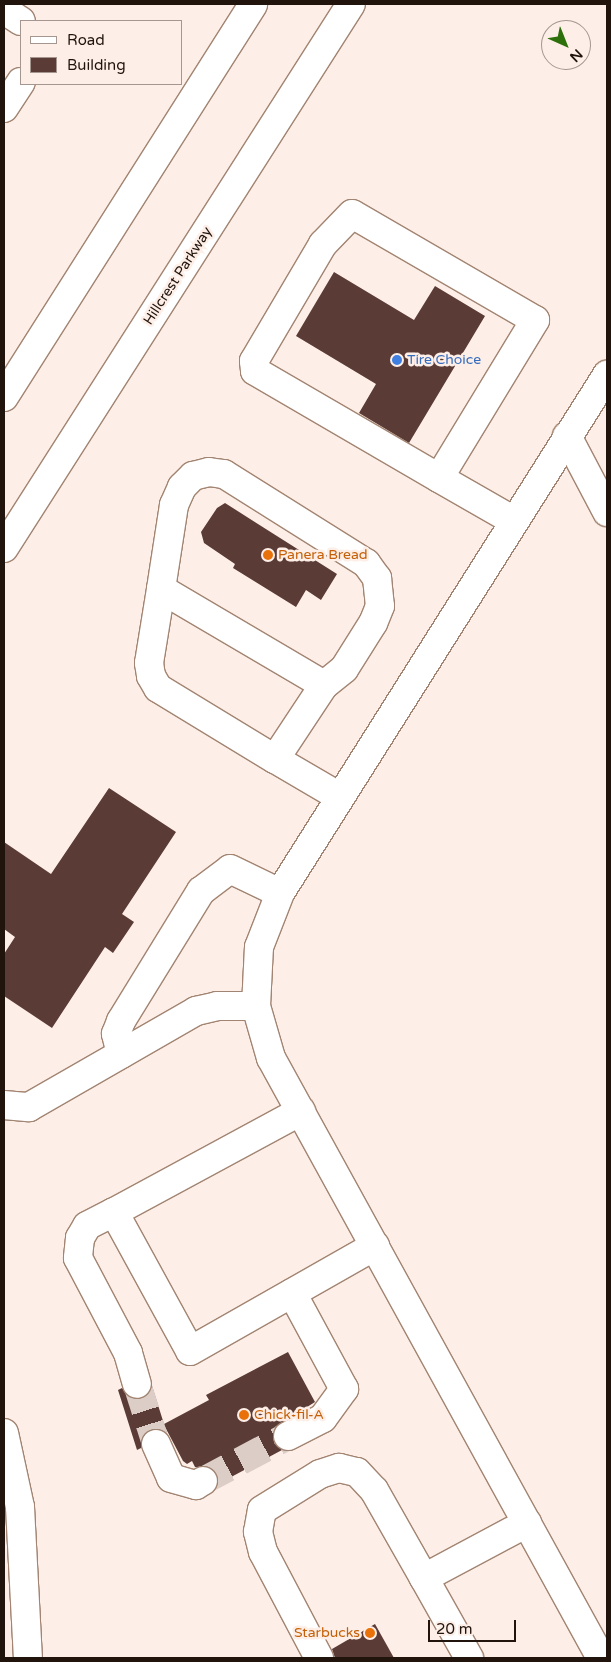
<!DOCTYPE html>
<html>
<head>
<meta charset="utf-8">
<style>
	body { margin:0 }
	#map { position:relative; width:611px; height:1662px; overflow:hidden; background:#fdefe7; font-family:"Varela Round",sans-serif }
	div>[style] { position:absolute }
	.building>* { inset:0; background:#5b3b36 }
	.minor-tunnel>* { height:28px; margin-top:-14px; transform-origin:0; background:repeating-linear-gradient(90deg,#dccec6 0 28px,transparent 0 42px) }
	.roads { filter:drop-shadow(1px 0 #a28472) drop-shadow(-1px 0 #a28472) drop-shadow(0 1px #a28472) drop-shadow(0 -1px #a28472) }
	.minor>* { height:28px; margin:-14px; padding:0 14px; transform-origin:14px; border-radius:14px; background:#fff }
	.major>* { height:28px; margin:-14px; padding:0 14px; transform-origin:14px; border-radius:14px; background:#fff }
	.highway>* { height:28px; margin:-14px; padding:0 14px; transform-origin:14px; border-radius:14px; background:#fff }
	.dots>* { width:14px; height:14px; translate:-50% -50%; box-sizing:border-box; border:2px solid #fdefe7; border-radius:50% }
	span { translate:-50% -50%; white-space:nowrap; text-align:center; line-height:1.15; -webkit-text-stroke:5px #fdefe7; paint-order:stroke }
	.street-label { font-size:14px; color:#20140d }
	.shop-label { font-size:14px; color:#366cbe }
	.left { translate:0 -50%; text-align:left }
	.food-label { font-size:14px; color:#c56008 }
	.right { translate:-100% -50%; text-align:right }
	.frame { position:absolute; inset:0; border:5px solid #20140d; pointer-events:none }
	.legend { position:absolute; left:20px; top:20px; width:162px; height:65px; box-sizing:border-box; background:#fdefe7; border:1px solid #a59790; margin:0; padding:6px 9px; list-style:none; font-size:15px; color:#20140d }
	.legend li { display:flex; align-items:center; gap:10px; height:25px }
	.legend b { width:25px; border:1px solid #a59790 }
	.north { position:absolute; left:541px; top:20px; width:50px; height:50px; box-sizing:border-box; background:#fdefe7; border:1px solid #a59790; border-radius:50%; rotate:136deg; font-size:14px; font-weight:700; line-height:20px; text-align:center; color:#20140d }
	.north::after { content:''; display:block; margin:auto; width:18px; height:22px; background:#2c6f0b; clip-path:polygon(50% 0,100% 100%,50% 72%,0 100%) }
	.scale { position:absolute; left:428px; top:1620px; width:88px; height:22px; box-sizing:border-box; border:2px solid #20140d; border-top:0; padding-left:6px; font-size:15px; line-height:18px; white-space:nowrap; color:#20140d; -webkit-text-stroke:4px #fdefe7; paint-order:stroke }
</style>
</head>
<body>
<div id="map">
	<div class="building">
		<div style="clip-path:polygon(334px 272px,414px 320px,435px 286px,485px 316px,409px 443px,359px 413px,376px 384px,296px 336px)"></div>
		<div style="clip-path:polygon(225px 503px,337px 574px,321px 600px,306px 590px,296px 607px,233px 568px,235px 564px,204px 543px,201px 532px,217px 508px)"></div>
		<div style="clip-path:polygon(109px 788px,176px 832px,122px 914px,134px 922px,113px 953px,105px 947px,52px 1028px,4px 996px,4px 954px,15px 937px,4px 929px,4px 842px,51px 874px)"></div>
		<div style="clip-path:polygon(288px 1352px,315px 1402px,275px 1427px,274px 1443px,282px 1450px,218px 1484px,217px 1474px,211px 1468px,195px 1467px,192px 1461px,187px 1464px,183px 1461px,164px 1425px,167px 1433px,158px 1429px,149px 1430px,143px 1435px,141px 1448px,137px 1450px,118px 1390px,122px 1388px,133px 1399px,141px 1399px,149px 1394px,152px 1386px,164px 1424px,209px 1400px,206px 1395px)"></div>
		<div style="clip-path:polygon(375px 1624px,394px 1658px,335px 1658px,332px 1649px)"></div>
	</div>
	<div class="minor-tunnel">
		<div style="left:137px;top:1384px;width:63px;rotate:72.4deg"></div>
		<div style="left:203px;top:1481px;width:96px;rotate:-27.9deg"></div>
	</div>
	<div class="roads">
		<div class="minor">
			<div style="left:4px;top:10px;width:20px;rotate:33deg"></div>
			<div style="left:4px;top:108px;width:31px;rotate:-57deg"></div>
			<div style="left:567px;top:436px;width:86px;rotate:62.2deg"></div>
			<div style="left:439px;top:478px;width:185px;rotate:-58.7deg"></div>
			<div style="left:535px;top:320px;width:211px;rotate:-149.9deg"></div>
			<div style="left:352px;top:214px;width:42px;rotate:134deg"></div>
			<div style="left:323px;top:244px;width:136px;rotate:120.5deg"></div>
			<div style="left:254px;top:361px;width:10px;rotate:84deg"></div>
			<div style="left:255px;top:371px;width:213px;rotate:30.2deg"></div>
			<div style="left:439px;top:478px;width:86px;rotate:29.8deg"></div>
			<div style="left:161px;top:589px;width:85px;rotate:-81.2deg"></div>
			<div style="left:174px;top:505px;width:20px;rotate:-66deg"></div>
			<div style="left:182px;top:487px;width:16px;rotate:-45deg"></div>
			<div style="left:193px;top:476px;width:16px;rotate:-14deg"></div>
			<div style="left:209px;top:472px;width:15px;rotate:8deg"></div>
			<div style="left:224px;top:474px;width:168px;rotate:32.1deg"></div>
			<div style="left:366px;top:563px;width:19px;rotate:54deg"></div>
			<div style="left:377px;top:578px;width:28px;rotate:84deg"></div>
			<div style="left:380px;top:606px;width:18px;rotate:112deg"></div>
			<div style="left:373px;top:623px;width:54px;rotate:122.2deg"></div>
			<div style="left:344px;top:669px;width:26px;rotate:141deg"></div>
			<div style="left:275px;top:759px;width:89px;rotate:-56.5deg"></div>
			<div style="left:324px;top:685px;width:189px;rotate:-149.5deg"></div>
			<div style="left:161px;top:589px;width:75px;rotate:99.2deg"></div>
			<div style="left:149px;top:663px;width:13px;rotate:81deg"></div>
			<div style="left:151px;top:676px;width:14px;rotate:60deg"></div>
			<div style="left:158px;top:688px;width:137px;rotate:31.3deg"></div>
			<div style="left:275px;top:759px;width:75px;rotate:30.3deg"></div>
			<div style="left:121px;top:1054px;width:21px;rotate:-104deg"></div>
			<div style="left:116px;top:1034px;width:14px;rotate:-69deg"></div>
			<div style="left:121px;top:1021px;width:153px;rotate:-58.4deg"></div>
			<div style="left:201px;top:891px;width:36px;rotate:-37deg"></div>
			<div style="left:230px;top:869px;width:55px;rotate:25.6deg"></div>
			<div style="left:4px;top:1105px;width:25px;rotate:5deg"></div>
			<div style="left:29px;top:1107px;width:193px;rotate:-29.9deg"></div>
			<div style="left:196px;top:1011px;width:22px;rotate:-13deg"></div>
			<div style="left:217px;top:1006px;width:39px"></div>
			<div style="left:301px;top:1111px;width:213px;rotate:151.6deg"></div>
			<div style="left:114px;top:1212px;width:158px;rotate:61.3deg"></div>
			<div style="left:190px;top:1351px;width:213px;rotate:-29.6deg"></div>
			<div style="left:114px;top:1212px;width:30px;rotate:153deg"></div>
			<div style="left:87px;top:1226px;width:14px;rotate:120deg"></div>
			<div style="left:80px;top:1238px;width:20px;rotate:96deg"></div>
			<div style="left:78px;top:1258px;width:107px;rotate:62.2deg"></div>
			<div style="left:128px;top:1353px;width:32px;rotate:74deg"></div>
			<div style="left:288px;top:1436px;width:39px;rotate:-27deg"></div>
			<div style="left:323px;top:1418px;width:36px;rotate:-54deg"></div>
			<div style="left:344px;top:1389px;width:109px;rotate:-118.4deg"></div>
			<div style="left:156px;top:1444px;width:37px;rotate:66deg"></div>
			<div style="left:171px;top:1478px;width:26px;rotate:16deg"></div>
			<div style="left:196px;top:1485px;width:8px;rotate:-30deg"></div>
			<div style="left:424px;top:1578px;width:92px;rotate:60.6deg"></div>
			<div style="left:319px;top:1658px;width:120px;rotate:-117.8deg"></div>
			<div style="left:263px;top:1552px;width:21px;rotate:-104deg"></div>
			<div style="left:258px;top:1532px;width:22px;rotate:-80deg"></div>
			<div style="left:262px;top:1510px;width:68px;rotate:-31.8deg"></div>
			<div style="left:320px;top:1474px;width:20px;rotate:-18deg"></div>
			<div style="left:339px;top:1468px;width:18px;rotate:13deg"></div>
			<div style="left:357px;top:1472px;width:25px;rotate:47deg"></div>
			<div style="left:374px;top:1490px;width:101px;rotate:60.4deg"></div>
			<div style="left:424px;top:1578px;width:117px;rotate:-28.1deg"></div>
			<div style="left:601px;top:1658px;width:685px;rotate:-118.81deg"></div>
			<div style="left:271px;top:1058px;width:54px;rotate:-106.1deg"></div>
			<div style="left:256px;top:1006px;width:59px;rotate:-87.1deg"></div>
			<div style="left:259px;top:947px;width:58px;rotate:-68.7deg"></div>
			<div style="left:280px;top:893px;width:613px;rotate:-57.74deg"></div>
		</div>
		<div class="major">
			<div style="left:4px;top:397px;width:465px;rotate:-57.6deg"></div>
			<div style="left:4px;top:548px;width:645px;rotate:-57.47deg"></div>
		</div>
		<div class="highway">
			<div style="left:4px;top:1433px;width:76px;rotate:77.8deg"></div>
			<div style="left:20px;top:1507px;width:151px;rotate:87deg"></div>
		</div>
	</div>
	<div class="dots">
		<div style="left:397px;top:360px;background:#3f7fe0"></div>
		<div style="left:268px;top:555px;background:#e8710a"></div>
		<div style="left:244px;top:1415px;background:#e8710a"></div>
		<div style="left:370px;top:1633px;background:#e8710a"></div>
	</div>
	<div class="street-label">
		<span style="left:178px;top:276px;rotate:-57deg">Hillcrest Parkway</span>
	</div>
	<div class="shop-label">
		<span class="left" style="left:407px;top:360px">Tire Choice</span>
	</div>
	<div class="food-label">
		<span class="left" style="left:278px;top:555px">Panera Bread</span>
		<span class="left" style="left:254px;top:1415px">Chick-fil-A</span>
		<span class="right" style="left:360px;top:1633px">Starbucks</span>
	</div>
	<div class="frame"></div>
	<ul class="legend">
	<li><b style="height:6px;background:#fff"></b>Road</li>
	<li><b style="height:14px;background:#5b3b36"></b>Building</li>
	</ul>
	<div class="north">N</div>
	<div class="scale">20 m</div>
</div>
</body>
</html>
